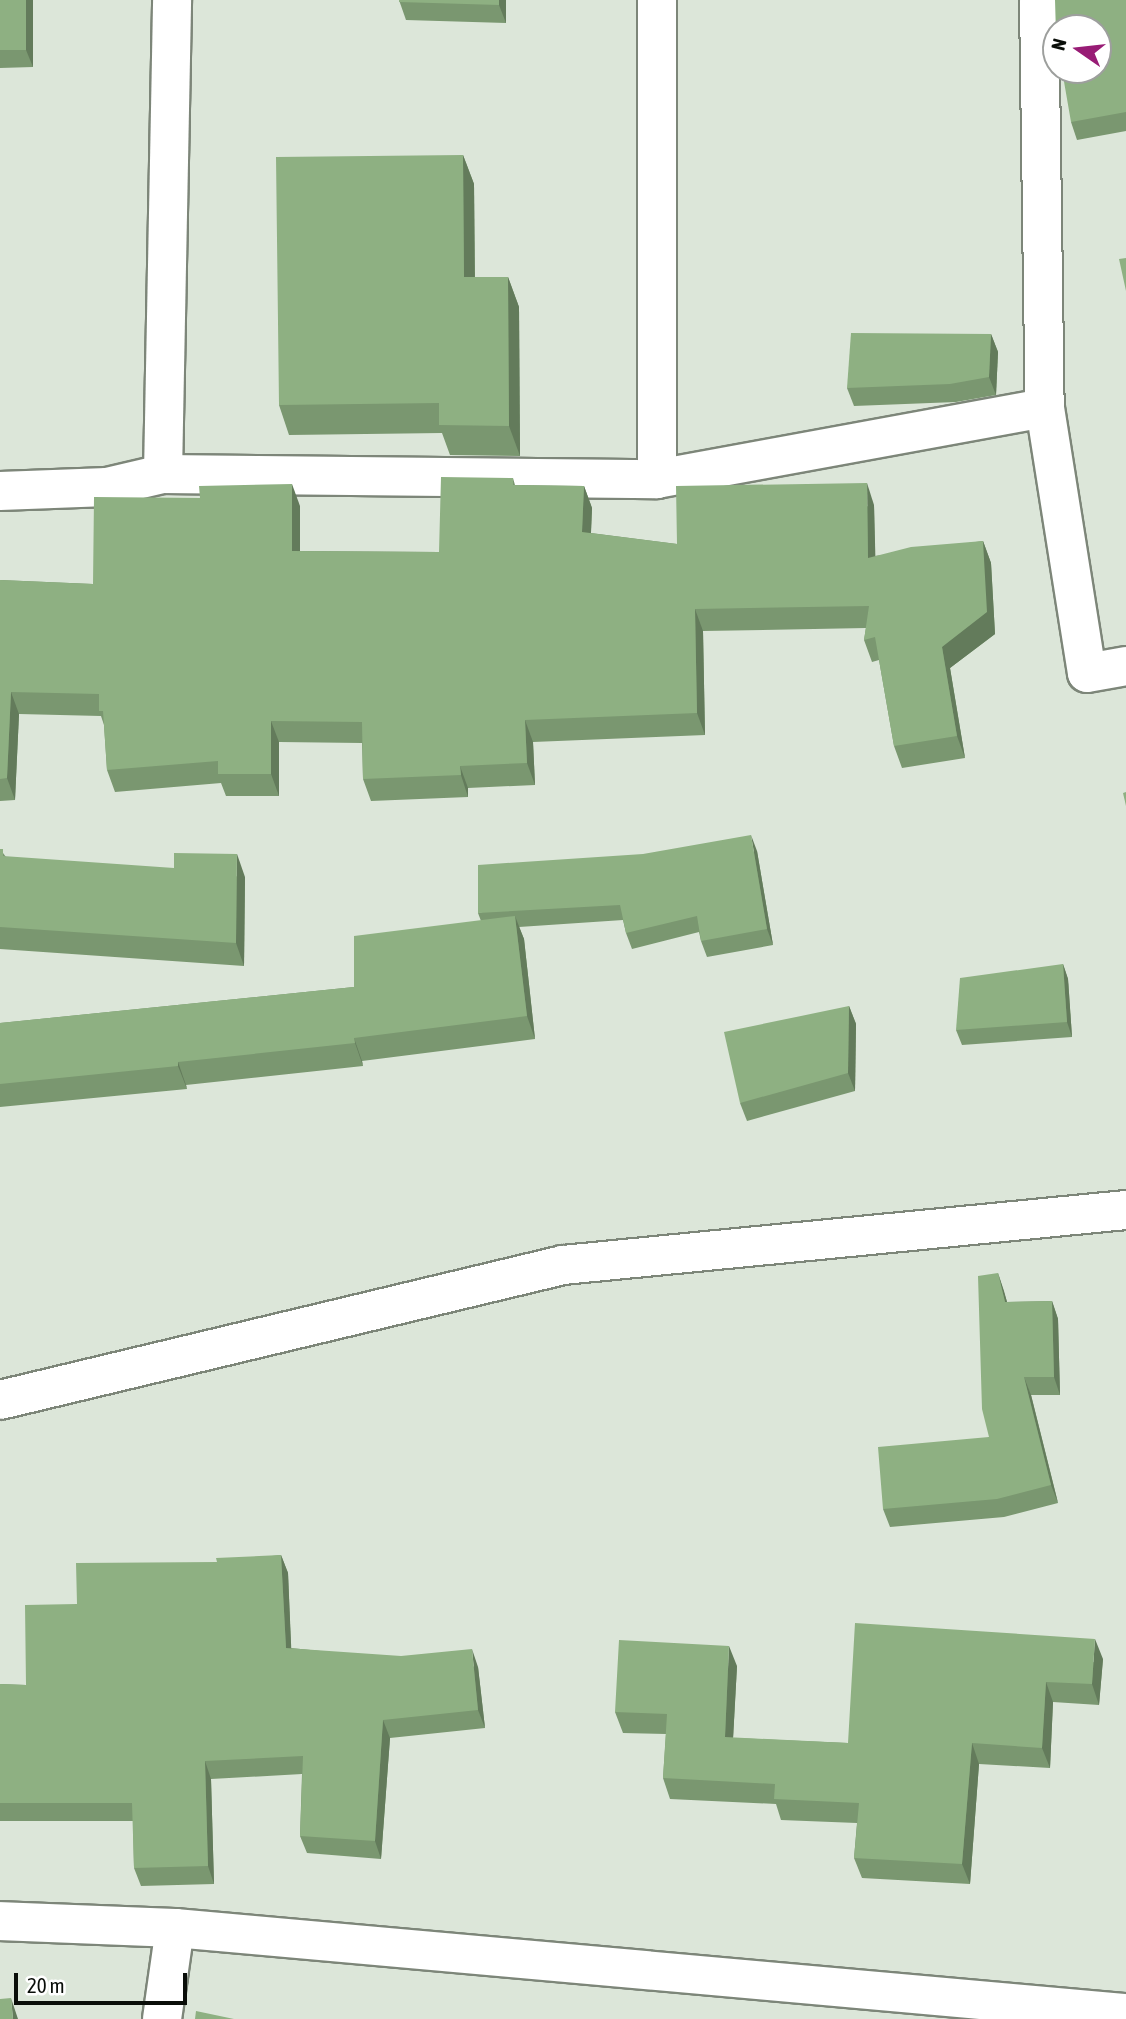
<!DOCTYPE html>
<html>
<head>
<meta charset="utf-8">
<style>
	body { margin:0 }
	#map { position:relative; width:1126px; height:2019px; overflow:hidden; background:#dce6d9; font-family:"Asap Condensed",sans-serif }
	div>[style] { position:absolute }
	.roads { filter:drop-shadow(2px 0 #7d8679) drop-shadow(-2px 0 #7d8679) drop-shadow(0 2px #7d8679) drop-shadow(0 -2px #7d8679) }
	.minor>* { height:38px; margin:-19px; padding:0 19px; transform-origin:19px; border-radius:19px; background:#fff }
	.wall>* { inset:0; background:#7a9770 }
	.shaded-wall>* { inset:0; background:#637b5b }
	.building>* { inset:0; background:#8eb082 }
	span { translate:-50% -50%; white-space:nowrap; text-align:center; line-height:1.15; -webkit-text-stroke:5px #fff; paint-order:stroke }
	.north { position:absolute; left:1042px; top:14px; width:70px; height:70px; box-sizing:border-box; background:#fff; border:2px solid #9d9f9d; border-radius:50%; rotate:284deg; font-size:19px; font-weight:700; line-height:28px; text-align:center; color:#0a0e09 }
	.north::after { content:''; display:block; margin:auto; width:24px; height:32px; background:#981c75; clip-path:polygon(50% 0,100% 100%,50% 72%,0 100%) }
	.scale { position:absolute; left:14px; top:1973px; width:173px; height:32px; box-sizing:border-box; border:4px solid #0a0e09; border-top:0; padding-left:9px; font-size:21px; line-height:24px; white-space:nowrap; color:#0a0e09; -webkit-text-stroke:5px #fff; paint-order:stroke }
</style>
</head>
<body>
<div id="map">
	<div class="roads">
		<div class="minor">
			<div style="left:1039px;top:0;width:408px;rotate:89.2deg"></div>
			<div style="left:1045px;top:408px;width:268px;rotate:81deg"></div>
			<div style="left:1087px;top:673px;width:40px;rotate:-10deg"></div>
			<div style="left:163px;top:474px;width:474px;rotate:-88.9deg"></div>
			<div style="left:657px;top:479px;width:479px;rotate:-90deg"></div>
			<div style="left:0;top:491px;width:107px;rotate:-2.1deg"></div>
			<div style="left:107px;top:487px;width:57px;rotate:-13.1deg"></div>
			<div style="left:163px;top:474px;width:494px;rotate:0.6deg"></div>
			<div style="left:657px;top:479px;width:394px;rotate:-10.4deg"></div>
			<div style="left:0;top:1400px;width:579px;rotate:-13.48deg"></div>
			<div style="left:563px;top:1265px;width:566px;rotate:-5.58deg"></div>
			<div style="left:0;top:1921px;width:175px;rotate:2.3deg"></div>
			<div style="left:175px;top:1928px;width:955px;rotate:5.11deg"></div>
			<div style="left:162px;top:2019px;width:92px;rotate:-81.9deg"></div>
		</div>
	</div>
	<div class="wall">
		<div style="clip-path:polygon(0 0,33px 0,33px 67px,0 68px)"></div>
		<div style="clip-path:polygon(399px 0,506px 0,506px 23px,406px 20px)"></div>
		<div style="clip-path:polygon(1126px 0,1126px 131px,1077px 140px,1071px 122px)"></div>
		<div style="clip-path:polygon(463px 155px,474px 184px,475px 277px,508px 277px,519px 307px,520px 456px,450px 455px,442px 433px,289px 435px,279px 405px)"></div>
		<div style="clip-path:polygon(991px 334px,998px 352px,996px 395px,956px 402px,854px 406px,847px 388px)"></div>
		<div style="clip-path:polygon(513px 478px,515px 485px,584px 486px,592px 508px,591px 533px,677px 544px,874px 505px,875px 556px,983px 541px,991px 563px,995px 634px,950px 668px,965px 758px,902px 768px,894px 746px,879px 660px,872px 662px,864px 640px,866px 628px,703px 631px,705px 735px,533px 742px,535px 785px,468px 788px,468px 797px,371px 801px,363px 779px,362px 743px,279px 742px,279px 796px,226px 796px,221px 783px,115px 792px,107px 770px,104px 725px,101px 716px,19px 714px,15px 800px,0 801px,0 580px,93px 584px,300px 506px,300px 551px,439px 552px)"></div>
		<div style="clip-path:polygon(0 849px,6px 857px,245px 877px,244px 966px,0 949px)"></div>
		<div style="clip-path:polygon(757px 851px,773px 945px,707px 957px,701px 941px,699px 932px,632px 949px,626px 933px,623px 920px,519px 927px,524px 939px,535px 1039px,362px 1061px,363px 1066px,186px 1085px,187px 1089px,0 1107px,0 1023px,354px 987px,481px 921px,478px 913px)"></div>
		<div style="clip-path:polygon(1063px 964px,1068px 979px,1072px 1037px,962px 1045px,956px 1030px)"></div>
		<div style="clip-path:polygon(849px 1006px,856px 1024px,855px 1091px,747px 1121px,740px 1103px)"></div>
		<div style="clip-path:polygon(998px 1273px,1007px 1302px,1052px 1301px,1058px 1319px,1060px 1395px,1031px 1395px,1058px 1503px,1004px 1517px,890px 1527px,883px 1509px,989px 1437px)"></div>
		<div style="clip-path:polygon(281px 1555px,288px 1573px,291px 1648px,478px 1667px,485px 1728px,390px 1738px,381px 1859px,307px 1853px,300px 1836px,302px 1774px,211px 1779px,214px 1884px,141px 1886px,134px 1868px,133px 1821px,0 1821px,0 1684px,26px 1685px,77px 1604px,217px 1562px)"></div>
		<div style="clip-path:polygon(1103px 1659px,1099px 1705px,1053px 1702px,1050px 1768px,979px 1764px,970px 1884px,862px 1878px,854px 1858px,857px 1823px,781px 1820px,776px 1804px,670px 1799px,663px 1778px,666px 1734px,623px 1733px,615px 1712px,737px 1666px,733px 1738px,848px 1743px)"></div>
	</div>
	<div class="shaded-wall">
		<div style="clip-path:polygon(26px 0,33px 0,33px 67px,26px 50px)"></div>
		<div style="clip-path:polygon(499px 0,506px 0,506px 23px,499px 5px)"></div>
		<div style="clip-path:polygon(463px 155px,474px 184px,475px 307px,464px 277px)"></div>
		<div style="clip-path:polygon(508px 277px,519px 307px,520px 456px,509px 426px)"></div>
		<div style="clip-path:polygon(991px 334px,998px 352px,996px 395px,989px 377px)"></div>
		<div style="clip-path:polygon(867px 483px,874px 505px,876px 580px,868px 558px)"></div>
		<div style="clip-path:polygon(292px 484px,300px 506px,300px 573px,292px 551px)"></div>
		<div style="clip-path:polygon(584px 486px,592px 508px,590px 554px,582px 532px)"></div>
		<div style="clip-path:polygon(983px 541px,991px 563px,995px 634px,950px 668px,965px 758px,957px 736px,942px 647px)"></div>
		<div style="clip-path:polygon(695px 609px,703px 631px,705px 735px,697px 713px)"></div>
		<div style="clip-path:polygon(11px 692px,19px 714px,15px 800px,7px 778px)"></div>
		<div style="clip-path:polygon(525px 720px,533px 742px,535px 785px,527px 763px)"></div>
		<div style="clip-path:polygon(271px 721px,279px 742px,279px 796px,271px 774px)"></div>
		<div style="clip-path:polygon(460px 766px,468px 788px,468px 797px,461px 775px)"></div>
		<div style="clip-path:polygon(751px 835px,757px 851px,773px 945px,767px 929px)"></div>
		<div style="clip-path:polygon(237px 854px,245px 877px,244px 966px,236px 943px)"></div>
		<div style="clip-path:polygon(515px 916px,524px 939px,535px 1039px,527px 1016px)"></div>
		<div style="clip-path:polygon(1063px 964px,1068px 979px,1072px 1037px,1067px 1022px)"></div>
		<div style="clip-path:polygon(849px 1006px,856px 1024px,855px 1091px,848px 1073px)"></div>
		<div style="clip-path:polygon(354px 1038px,362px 1061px,363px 1066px,355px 1043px)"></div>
		<div style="clip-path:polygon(178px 1062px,186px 1085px,187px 1089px,178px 1066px)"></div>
		<div style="clip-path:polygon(998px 1273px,1004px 1291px,1012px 1320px,1005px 1302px)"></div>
		<div style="clip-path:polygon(1052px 1301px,1058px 1319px,1060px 1395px,1054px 1377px)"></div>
		<div style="clip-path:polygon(1024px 1377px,1031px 1395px,1058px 1503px,1051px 1485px)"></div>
		<div style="clip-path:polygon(281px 1555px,288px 1573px,292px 1666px,286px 1648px)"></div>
		<div style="clip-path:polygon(1095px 1639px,1103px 1659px,1099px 1705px,1092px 1684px)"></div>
		<div style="clip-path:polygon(729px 1646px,737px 1666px,732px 1758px,725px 1737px)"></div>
		<div style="clip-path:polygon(472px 1649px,478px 1667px,485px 1728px,478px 1710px)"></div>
		<div style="clip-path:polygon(1046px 1682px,1053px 1702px,1050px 1768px,1042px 1748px)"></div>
		<div style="clip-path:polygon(383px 1720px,390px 1738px,381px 1859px,375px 1841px)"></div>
		<div style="clip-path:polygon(972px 1743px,979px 1764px,970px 1884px,962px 1864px)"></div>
		<div style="clip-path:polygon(205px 1761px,211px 1779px,214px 1884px,208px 1866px)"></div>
		<div style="clip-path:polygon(11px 1998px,18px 2019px,13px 2019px)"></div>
	</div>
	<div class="building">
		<div style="clip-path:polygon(0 0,26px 0,26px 50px,0 50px)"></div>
		<div style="clip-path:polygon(399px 0,499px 0,499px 5px,399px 2px)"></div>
		<div style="clip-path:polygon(1055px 0,1126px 0,1126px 112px,1071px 122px,1062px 70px,1098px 70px,1098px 28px,1056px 28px,1056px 34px)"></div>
		<div style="clip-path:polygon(463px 155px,464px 277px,508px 277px,509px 426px,439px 425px,439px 403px,279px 405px,276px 157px)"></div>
		<div style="clip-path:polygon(1126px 258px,1126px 291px,1119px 259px)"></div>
		<div style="clip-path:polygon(851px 333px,991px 334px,989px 377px,950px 384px,847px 388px)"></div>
		<div style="clip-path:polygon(441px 477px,513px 478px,513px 485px,584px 486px,582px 532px,677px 544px,676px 486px,867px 483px,868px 558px,911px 547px,983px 541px,987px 612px,942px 647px,957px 736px,894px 746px,875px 637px,864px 640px,869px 606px,695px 609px,697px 713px,525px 720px,527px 763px,460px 766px,461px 775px,363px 779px,362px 722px,271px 721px,271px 774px,218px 774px,218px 761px,107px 770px,103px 711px,99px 711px,99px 694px,11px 692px,7px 778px,0 779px,0 580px,93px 584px,94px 497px,200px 498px,199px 486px,292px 484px,292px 551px,439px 552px)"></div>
		<div style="clip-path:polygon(1126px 792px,1126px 806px,1123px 793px)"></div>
		<div style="clip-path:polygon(751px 835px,767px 929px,701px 941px,697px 916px,626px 933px,620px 905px,478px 913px,478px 865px,643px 854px)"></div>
		<div style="clip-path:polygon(0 849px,3px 849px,3px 856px,174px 868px,174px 853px,237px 854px,236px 943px,0 927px)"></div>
		<div style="clip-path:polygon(515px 916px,527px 1016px,354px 1038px,355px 1043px,178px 1062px,178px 1066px,0 1084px,0 1023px,354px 987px,354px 936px)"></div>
		<div style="clip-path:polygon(1063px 964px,1067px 1022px,956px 1030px,960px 978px)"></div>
		<div style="clip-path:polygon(849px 1006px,848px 1073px,740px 1103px,724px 1032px)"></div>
		<div style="clip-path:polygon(998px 1273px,1005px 1302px,1052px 1301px,1054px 1377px,1024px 1377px,1051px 1485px,997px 1499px,883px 1509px,878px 1447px,989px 1437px,982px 1409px,978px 1276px)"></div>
		<div style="clip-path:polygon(281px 1555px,286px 1648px,401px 1656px,472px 1649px,478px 1710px,383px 1720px,375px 1841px,300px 1836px,303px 1756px,205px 1761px,208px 1866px,134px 1868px,132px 1803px,0 1803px,0 1684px,26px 1685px,25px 1605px,77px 1604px,76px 1563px,217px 1562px,216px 1558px)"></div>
		<div style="clip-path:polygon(855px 1623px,1095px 1639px,1092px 1684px,1046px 1682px,1042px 1748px,972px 1743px,962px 1864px,854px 1858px,859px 1803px,774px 1799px,775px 1784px,663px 1778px,667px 1714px,615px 1712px,619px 1640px,729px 1646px,725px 1737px,848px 1743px)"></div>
		<div style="clip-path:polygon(11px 1998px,13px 2019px,0 2019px,0 1999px)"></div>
		<div style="clip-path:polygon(196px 2011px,234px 2019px,195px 2019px)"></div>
	</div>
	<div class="north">N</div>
	<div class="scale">20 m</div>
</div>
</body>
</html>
